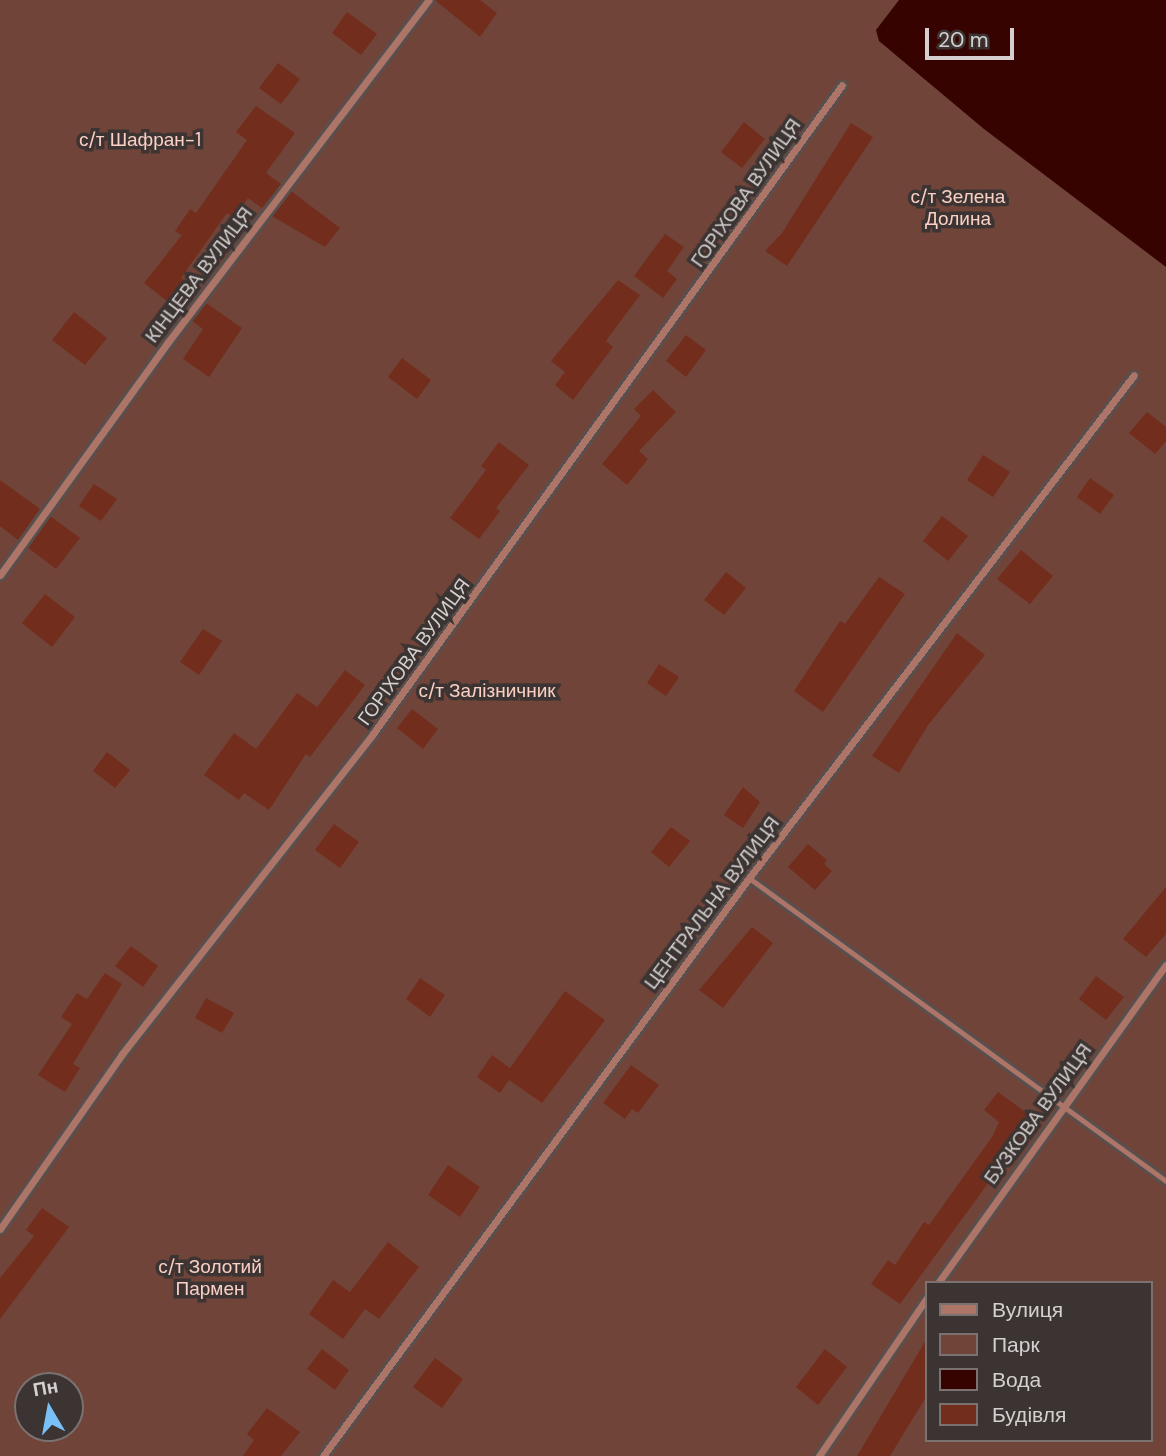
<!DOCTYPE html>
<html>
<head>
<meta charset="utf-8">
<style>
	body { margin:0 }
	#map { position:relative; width:1166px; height:1456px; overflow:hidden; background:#3b3432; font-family:"DM Sans",sans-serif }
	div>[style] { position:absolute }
	.green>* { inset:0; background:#714439 }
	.water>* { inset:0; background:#360300 }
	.building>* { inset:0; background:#732d1d }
	.roads { filter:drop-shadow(2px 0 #57504e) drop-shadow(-2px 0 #57504e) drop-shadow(0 2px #57504e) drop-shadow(0 -2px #57504e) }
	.service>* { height:5px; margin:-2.5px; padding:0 2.5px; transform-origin:2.5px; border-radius:2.5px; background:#ad7568 }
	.minor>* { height:7px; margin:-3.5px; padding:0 3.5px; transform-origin:3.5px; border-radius:3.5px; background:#ad7568 }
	span { translate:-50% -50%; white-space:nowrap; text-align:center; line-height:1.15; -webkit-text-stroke:7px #3b3432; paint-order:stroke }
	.park-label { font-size:19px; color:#fbcfc3 }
	.street-label { font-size:19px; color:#d5d0cf }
	.legend { position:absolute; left:925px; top:1281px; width:228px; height:161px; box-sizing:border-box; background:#3b3432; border:2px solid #797271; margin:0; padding:9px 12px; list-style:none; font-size:21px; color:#d5d0cf }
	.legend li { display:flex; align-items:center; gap:14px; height:35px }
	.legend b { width:35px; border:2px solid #797271 }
	.north { position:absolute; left:14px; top:1372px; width:70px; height:70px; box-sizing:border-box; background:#3b3432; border:2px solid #797271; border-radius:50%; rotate:350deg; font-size:19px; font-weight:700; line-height:28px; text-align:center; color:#d5d0cf }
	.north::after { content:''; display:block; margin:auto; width:24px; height:32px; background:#79bff8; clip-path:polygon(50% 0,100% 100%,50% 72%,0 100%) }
	.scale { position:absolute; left:925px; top:28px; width:89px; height:32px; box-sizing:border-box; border:4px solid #d5d0cf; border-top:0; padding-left:9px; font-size:21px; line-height:24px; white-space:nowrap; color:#d5d0cf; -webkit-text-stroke:5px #3b3432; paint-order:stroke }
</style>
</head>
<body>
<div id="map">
	<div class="green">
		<div style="clip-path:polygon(evenodd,0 0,1166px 0,1166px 1456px,0 1456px,0 0,926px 1283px,1150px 1283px,1150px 1440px,926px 1440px,926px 1283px,0 0,28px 1386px,70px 1386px,70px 1428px,28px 1428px,28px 1386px)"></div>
	</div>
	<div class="water">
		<div style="clip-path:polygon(899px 0,1166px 0,1166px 267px,984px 129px,879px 41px,876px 30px)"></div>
	</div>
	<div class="building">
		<div style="clip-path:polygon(435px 0,480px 0,497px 13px,480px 37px)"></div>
		<div style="clip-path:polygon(347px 12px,377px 34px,361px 55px,332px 33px)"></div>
		<div style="clip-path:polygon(278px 63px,300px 79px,281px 104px,259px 88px)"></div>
		<div style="clip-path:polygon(256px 106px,295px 133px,266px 173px,281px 184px,262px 208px,248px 198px,234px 218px,227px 213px,181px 278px,189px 284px,185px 289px,195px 296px,182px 313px,144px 283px,182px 235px,175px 231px,190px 209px,196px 213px,247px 140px,236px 132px)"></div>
		<div style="clip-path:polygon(744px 122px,765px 139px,742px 168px,721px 152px)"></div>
		<div style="clip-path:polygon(851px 123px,873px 137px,787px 266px,765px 251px,782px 233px)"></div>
		<div style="clip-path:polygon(291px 191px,340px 228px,325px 247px,272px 216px)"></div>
		<div style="clip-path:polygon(665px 234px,684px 247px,667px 271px,677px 279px,663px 298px,634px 276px)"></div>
		<div style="clip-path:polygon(618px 280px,640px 295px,606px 341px,613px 347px,573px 400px,555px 385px,565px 372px,551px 361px)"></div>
		<div style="clip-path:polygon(206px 303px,242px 328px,209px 377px,183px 359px,203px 329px,192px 321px)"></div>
		<div style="clip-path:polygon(74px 312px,107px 338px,85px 365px,52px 340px)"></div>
		<div style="clip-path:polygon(686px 335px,706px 350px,686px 377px,666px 361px)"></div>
		<div style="clip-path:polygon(402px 358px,431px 380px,417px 399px,388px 377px)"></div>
		<div style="clip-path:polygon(653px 390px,676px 412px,639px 451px,648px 459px,627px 485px,602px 464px,641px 416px,634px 409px)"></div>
		<div style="clip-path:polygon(1147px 412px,1166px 427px,1166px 441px,1155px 454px,1129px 433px)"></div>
		<div style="clip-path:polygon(499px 442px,529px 465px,496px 508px,500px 511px,479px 539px,450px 518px,486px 470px,481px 466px)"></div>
		<div style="clip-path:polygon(983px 455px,1010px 472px,993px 497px,967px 480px)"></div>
		<div style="clip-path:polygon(1090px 478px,1114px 495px,1100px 514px,1077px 497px)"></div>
		<div style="clip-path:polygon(0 480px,40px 509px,18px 540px,0 526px)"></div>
		<div style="clip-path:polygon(94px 484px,117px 499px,101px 521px,79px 506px)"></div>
		<div style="clip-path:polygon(50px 516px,80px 538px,56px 569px,27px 547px)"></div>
		<div style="clip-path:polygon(942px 516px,968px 536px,948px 561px,923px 541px)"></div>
		<div style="clip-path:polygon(1021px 550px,1053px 576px,1030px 604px,997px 579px)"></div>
		<div style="clip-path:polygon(726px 572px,746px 588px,724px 615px,704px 600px)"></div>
		<div style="clip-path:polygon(879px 577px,905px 594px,823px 712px,794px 691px,840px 621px,845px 624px)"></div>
		<div style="clip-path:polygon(45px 594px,75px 617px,52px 647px,22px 623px)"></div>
		<div style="clip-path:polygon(203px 629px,222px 641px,199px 675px,180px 662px)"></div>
		<div style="clip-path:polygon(957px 633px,985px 655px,928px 725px,899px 773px,872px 756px)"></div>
		<div style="clip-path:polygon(659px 664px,679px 677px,666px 696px,647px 683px)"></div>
		<div style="clip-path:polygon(345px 670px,365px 685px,310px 757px,306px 754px,269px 810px,244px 793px,239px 800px,204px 775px,234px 733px,256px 749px,297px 693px,317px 707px)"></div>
		<div style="clip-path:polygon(412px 709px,438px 729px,423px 749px,397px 728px)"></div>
		<div style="clip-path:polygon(107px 752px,130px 770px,115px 788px,93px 771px)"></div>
		<div style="clip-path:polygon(743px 787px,760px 802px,743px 828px,724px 815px)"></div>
		<div style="clip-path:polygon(334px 824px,359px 842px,340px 868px,315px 850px)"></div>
		<div style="clip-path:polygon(671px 827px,690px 841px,669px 867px,651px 852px)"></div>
		<div style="clip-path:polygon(808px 844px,827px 860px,824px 864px,832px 871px,815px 890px,788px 867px)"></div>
		<div style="clip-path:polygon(1166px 887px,1166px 934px,1146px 957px,1123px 939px)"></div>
		<div style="clip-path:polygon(752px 927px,773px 943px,723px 1008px,699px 990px)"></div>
		<div style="clip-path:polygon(131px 946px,158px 966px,143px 987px,115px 966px)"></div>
		<div style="clip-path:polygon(105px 973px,122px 984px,73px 1064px,80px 1068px,65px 1092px,38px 1075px,72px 1024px,61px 1017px,77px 993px,87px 999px)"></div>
		<div style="clip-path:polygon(1096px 976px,1124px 997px,1106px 1020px,1079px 999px)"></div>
		<div style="clip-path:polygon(420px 978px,445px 995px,430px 1017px,406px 999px)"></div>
		<div style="clip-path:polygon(565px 991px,605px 1020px,542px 1103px,509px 1080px,500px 1093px,477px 1077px,492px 1055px,510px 1068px)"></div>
		<div style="clip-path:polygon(206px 998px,234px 1013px,222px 1033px,195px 1018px)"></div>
		<div style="clip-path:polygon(631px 1065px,659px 1085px,638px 1113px,632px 1109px,625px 1119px,603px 1103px)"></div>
		<div style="clip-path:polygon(998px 1092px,1035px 1119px,900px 1304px,871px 1284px,888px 1260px,895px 1265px,924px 1222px,929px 1225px,992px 1137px,999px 1122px,984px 1110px)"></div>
		<div style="clip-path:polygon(448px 1165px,480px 1187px,460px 1217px,428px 1195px)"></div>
		<div style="clip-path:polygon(42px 1208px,69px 1227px,0 1319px,0 1278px,34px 1236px,26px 1230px)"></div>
		<div style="clip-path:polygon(388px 1242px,419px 1267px,379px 1319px,365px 1309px,343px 1339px,309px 1314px,333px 1280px,350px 1292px)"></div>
		<div style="clip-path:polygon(926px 1340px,926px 1397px,890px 1456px,857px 1456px)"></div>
		<div style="clip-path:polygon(322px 1349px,349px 1370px,335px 1390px,307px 1369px)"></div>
		<div style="clip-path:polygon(825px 1349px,847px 1367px,818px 1405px,796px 1387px)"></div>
		<div style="clip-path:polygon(435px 1358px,463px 1379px,442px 1408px,413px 1387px)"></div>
		<div style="clip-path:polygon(267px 1408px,300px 1432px,281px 1456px,243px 1456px,254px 1440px,247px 1434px)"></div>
	</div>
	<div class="roads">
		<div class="service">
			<div style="left:749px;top:878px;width:515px;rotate:36deg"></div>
		</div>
		<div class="minor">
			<div style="left:0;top:575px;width:287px;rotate:-54.2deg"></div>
			<div style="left:168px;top:342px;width:430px;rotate:-52.7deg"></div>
			<div style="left:0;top:1229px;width:213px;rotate:-55.1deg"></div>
			<div style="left:122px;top:1054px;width:405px;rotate:-51.9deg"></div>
			<div style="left:372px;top:735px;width:802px;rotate:-54.13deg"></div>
			<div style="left:938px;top:1283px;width:391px;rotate:-54.4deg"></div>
			<div style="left:323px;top:1456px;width:718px;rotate:-53.61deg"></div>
			<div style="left:749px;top:878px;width:633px;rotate:-52.57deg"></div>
			<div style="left:819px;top:1456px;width:190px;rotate:-55.7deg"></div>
		</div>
	</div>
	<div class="park-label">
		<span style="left:140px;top:140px">с/т Шафран-1</span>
		<span style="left:958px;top:208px">с/т Зелена<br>Долина</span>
		<span style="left:487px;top:691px">с/т Залізничник</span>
		<span style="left:210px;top:1278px">с/т Золотий<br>Пармен</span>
	</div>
	<div class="street-label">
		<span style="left:746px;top:193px;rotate:-55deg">ГОРІХОВА ВУЛИЦЯ</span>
		<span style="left:199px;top:275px;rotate:-53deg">КІНЦЕВА ВУЛИЦЯ</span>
		<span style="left:414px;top:652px;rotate:-54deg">ГОРІХОВА ВУЛИЦЯ</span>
		<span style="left:712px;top:903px;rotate:-53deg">ЦЕНТРАЛЬНА ВУЛИЦЯ</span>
		<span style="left:1038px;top:1114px;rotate:-54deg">БУЗКОВА ВУЛИЦЯ</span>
	</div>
	<ul class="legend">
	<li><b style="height:9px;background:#ad7568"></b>Вулиця</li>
	<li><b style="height:19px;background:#714439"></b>Парк</li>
	<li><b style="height:19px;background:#360300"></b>Вода</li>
	<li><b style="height:19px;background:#732d1d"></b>Будівля</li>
	</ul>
	<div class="north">Пн</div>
	<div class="scale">20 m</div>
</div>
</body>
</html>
